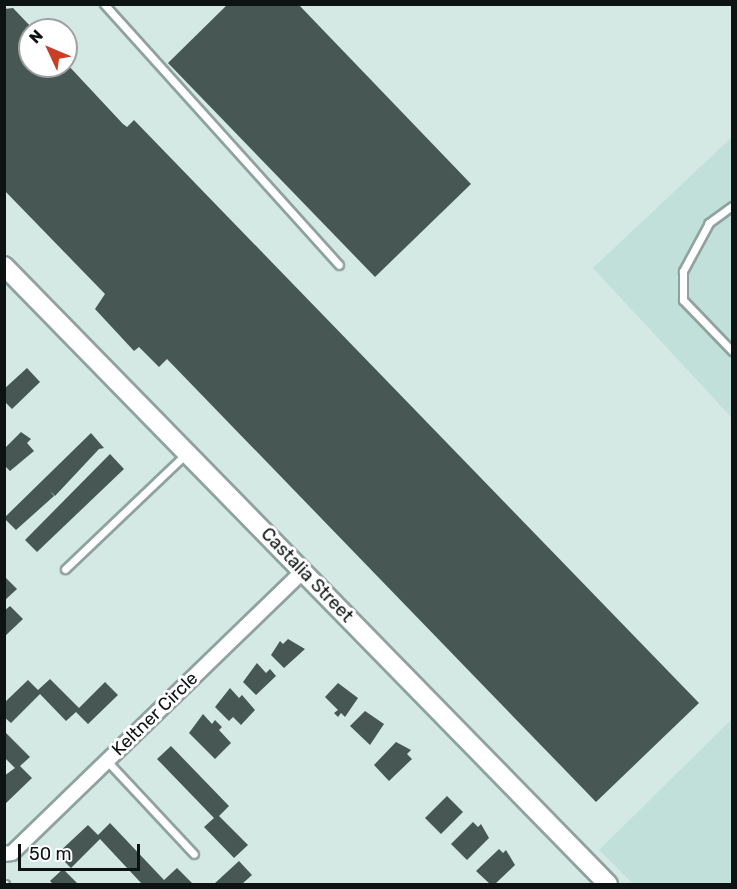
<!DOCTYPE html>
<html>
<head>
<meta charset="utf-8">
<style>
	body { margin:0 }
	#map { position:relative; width:737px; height:889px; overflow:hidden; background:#d4e8e4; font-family:Rubik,sans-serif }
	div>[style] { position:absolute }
	.built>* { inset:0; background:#c2e0da }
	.building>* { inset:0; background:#465754 }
	.roads { filter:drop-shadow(2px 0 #8fa29e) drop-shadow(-2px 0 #8fa29e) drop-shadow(0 2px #8fa29e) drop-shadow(0 -2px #8fa29e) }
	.service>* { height:7px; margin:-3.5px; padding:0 3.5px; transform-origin:3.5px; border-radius:3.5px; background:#fff }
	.minor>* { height:14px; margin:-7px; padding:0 7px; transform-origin:7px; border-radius:7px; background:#fff }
	.tertiary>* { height:18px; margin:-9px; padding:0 9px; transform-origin:9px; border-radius:9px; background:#fff }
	span { translate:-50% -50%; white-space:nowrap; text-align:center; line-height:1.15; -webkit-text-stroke:6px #fff; paint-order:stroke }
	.street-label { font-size:18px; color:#0c1312 }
	.frame { position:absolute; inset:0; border:6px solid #0c1312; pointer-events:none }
	.north { position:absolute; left:18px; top:18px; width:60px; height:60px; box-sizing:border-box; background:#fff; border:2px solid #9ea1a0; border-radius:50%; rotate:314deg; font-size:16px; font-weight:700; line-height:24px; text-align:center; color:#0c1312 }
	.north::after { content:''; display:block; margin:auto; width:21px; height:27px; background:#c93e25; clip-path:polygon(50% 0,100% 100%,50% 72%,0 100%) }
	.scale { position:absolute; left:18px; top:844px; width:122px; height:27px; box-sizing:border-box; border:3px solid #0c1312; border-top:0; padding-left:8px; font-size:18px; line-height:21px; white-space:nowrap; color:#0c1312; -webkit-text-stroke:4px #fff; paint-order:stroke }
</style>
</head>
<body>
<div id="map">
	<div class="built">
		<div style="clip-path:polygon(732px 137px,732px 418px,593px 268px)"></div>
		<div style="clip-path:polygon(732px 719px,732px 884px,633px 884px,599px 850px)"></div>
	</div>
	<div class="building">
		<div style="clip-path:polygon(228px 4px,298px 4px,471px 184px,375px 277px,168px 63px)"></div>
		<div style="clip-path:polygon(13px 8px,34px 30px,30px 30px,30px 66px,66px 66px,66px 63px,123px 124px,127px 127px,134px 120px,699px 703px,596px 802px,167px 359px,159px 367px,139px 347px,134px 351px,95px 309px,105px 294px,4px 190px,4px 9px)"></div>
		<div style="clip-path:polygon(27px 368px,40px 382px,12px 409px,4px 401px,4px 389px)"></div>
		<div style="clip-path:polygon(21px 432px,31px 439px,27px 443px,34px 451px,10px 471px,4px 465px,4px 449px)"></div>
		<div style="clip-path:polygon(91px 433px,104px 448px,99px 449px,55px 496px,50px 491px,54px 496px,16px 530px,4px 518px)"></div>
		<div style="clip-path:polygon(110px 454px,124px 469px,37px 552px,25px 540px)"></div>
		<div style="clip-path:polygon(4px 576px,17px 589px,4px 601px)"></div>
		<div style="clip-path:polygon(10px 606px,23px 619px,4px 637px,4px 611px)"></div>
		<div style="clip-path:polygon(288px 639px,305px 649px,284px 668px,271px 655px,280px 641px,283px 644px)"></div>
		<div style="clip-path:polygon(257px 663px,266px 673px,270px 669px,276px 676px,256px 695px,243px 682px)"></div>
		<div style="clip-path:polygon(50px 679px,79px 708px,105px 682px,118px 695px,88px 724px,76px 712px,66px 721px,40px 694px,11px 723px,4px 717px,4px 703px,28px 680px,38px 690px)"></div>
		<div style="clip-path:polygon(338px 683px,358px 698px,345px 717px,341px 713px,338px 717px,334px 713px,338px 710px,325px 697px)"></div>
		<div style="clip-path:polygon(230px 688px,239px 698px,242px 695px,255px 710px,241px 725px,233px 717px,229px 721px,215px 707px)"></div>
		<div style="clip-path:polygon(365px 711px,384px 724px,370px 745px,350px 726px)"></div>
		<div style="clip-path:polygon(203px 714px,212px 724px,215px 720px,222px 727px,219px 730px,231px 743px,215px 759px,189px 733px)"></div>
		<div style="clip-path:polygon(4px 731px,30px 757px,20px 766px,32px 778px,4px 805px,4px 776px,15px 768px,4px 757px)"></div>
		<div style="clip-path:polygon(396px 742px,411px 750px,407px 754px,412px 759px,389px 781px,374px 765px)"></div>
		<div style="clip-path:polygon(171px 746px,229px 806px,219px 816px,248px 845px,234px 858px,204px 827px,214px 818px,157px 759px)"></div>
		<div style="clip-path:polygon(447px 796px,463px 812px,441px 834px,425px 818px)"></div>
		<div style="clip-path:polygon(473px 822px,478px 827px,481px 824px,489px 838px,467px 860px,451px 844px)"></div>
		<div style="clip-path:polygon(110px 823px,164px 880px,177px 868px,193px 884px,142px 884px,100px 839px,71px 868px,57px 854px,88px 825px,98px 835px)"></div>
		<div style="clip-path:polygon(499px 849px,503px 853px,506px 850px,515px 865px,495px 884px,490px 884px,476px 871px)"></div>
		<div style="clip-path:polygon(239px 861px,252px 875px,242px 884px,214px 884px)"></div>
		<div style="clip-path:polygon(63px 869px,78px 884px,53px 884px,50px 881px)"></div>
	</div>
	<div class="roads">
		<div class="service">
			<div style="left:104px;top:4px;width:351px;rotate:48deg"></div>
			<div style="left:732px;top:206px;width:29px;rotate:144deg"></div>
			<div style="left:709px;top:223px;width:55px;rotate:118.4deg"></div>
			<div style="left:683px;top:271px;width:29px;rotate:90deg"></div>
			<div style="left:683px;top:300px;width:71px;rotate:46.1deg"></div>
			<div style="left:65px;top:569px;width:168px;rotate:-43.6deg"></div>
			<div style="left:107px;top:761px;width:127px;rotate:46.9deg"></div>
			<div style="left:4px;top:884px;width:1px"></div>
		</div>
		<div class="minor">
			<div style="left:4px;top:854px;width:8px;rotate:-7deg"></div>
			<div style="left:12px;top:853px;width:405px;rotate:-44.1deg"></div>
		</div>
		<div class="tertiary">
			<div style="left:4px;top:266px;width:864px;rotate:45.66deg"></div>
		</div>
	</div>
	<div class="street-label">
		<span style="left:307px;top:575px;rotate:46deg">Castalia Street</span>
		<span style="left:155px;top:714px;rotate:-44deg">Keltner Circle</span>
	</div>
	<div class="frame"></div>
	<div class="north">N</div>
	<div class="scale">50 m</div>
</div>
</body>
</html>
